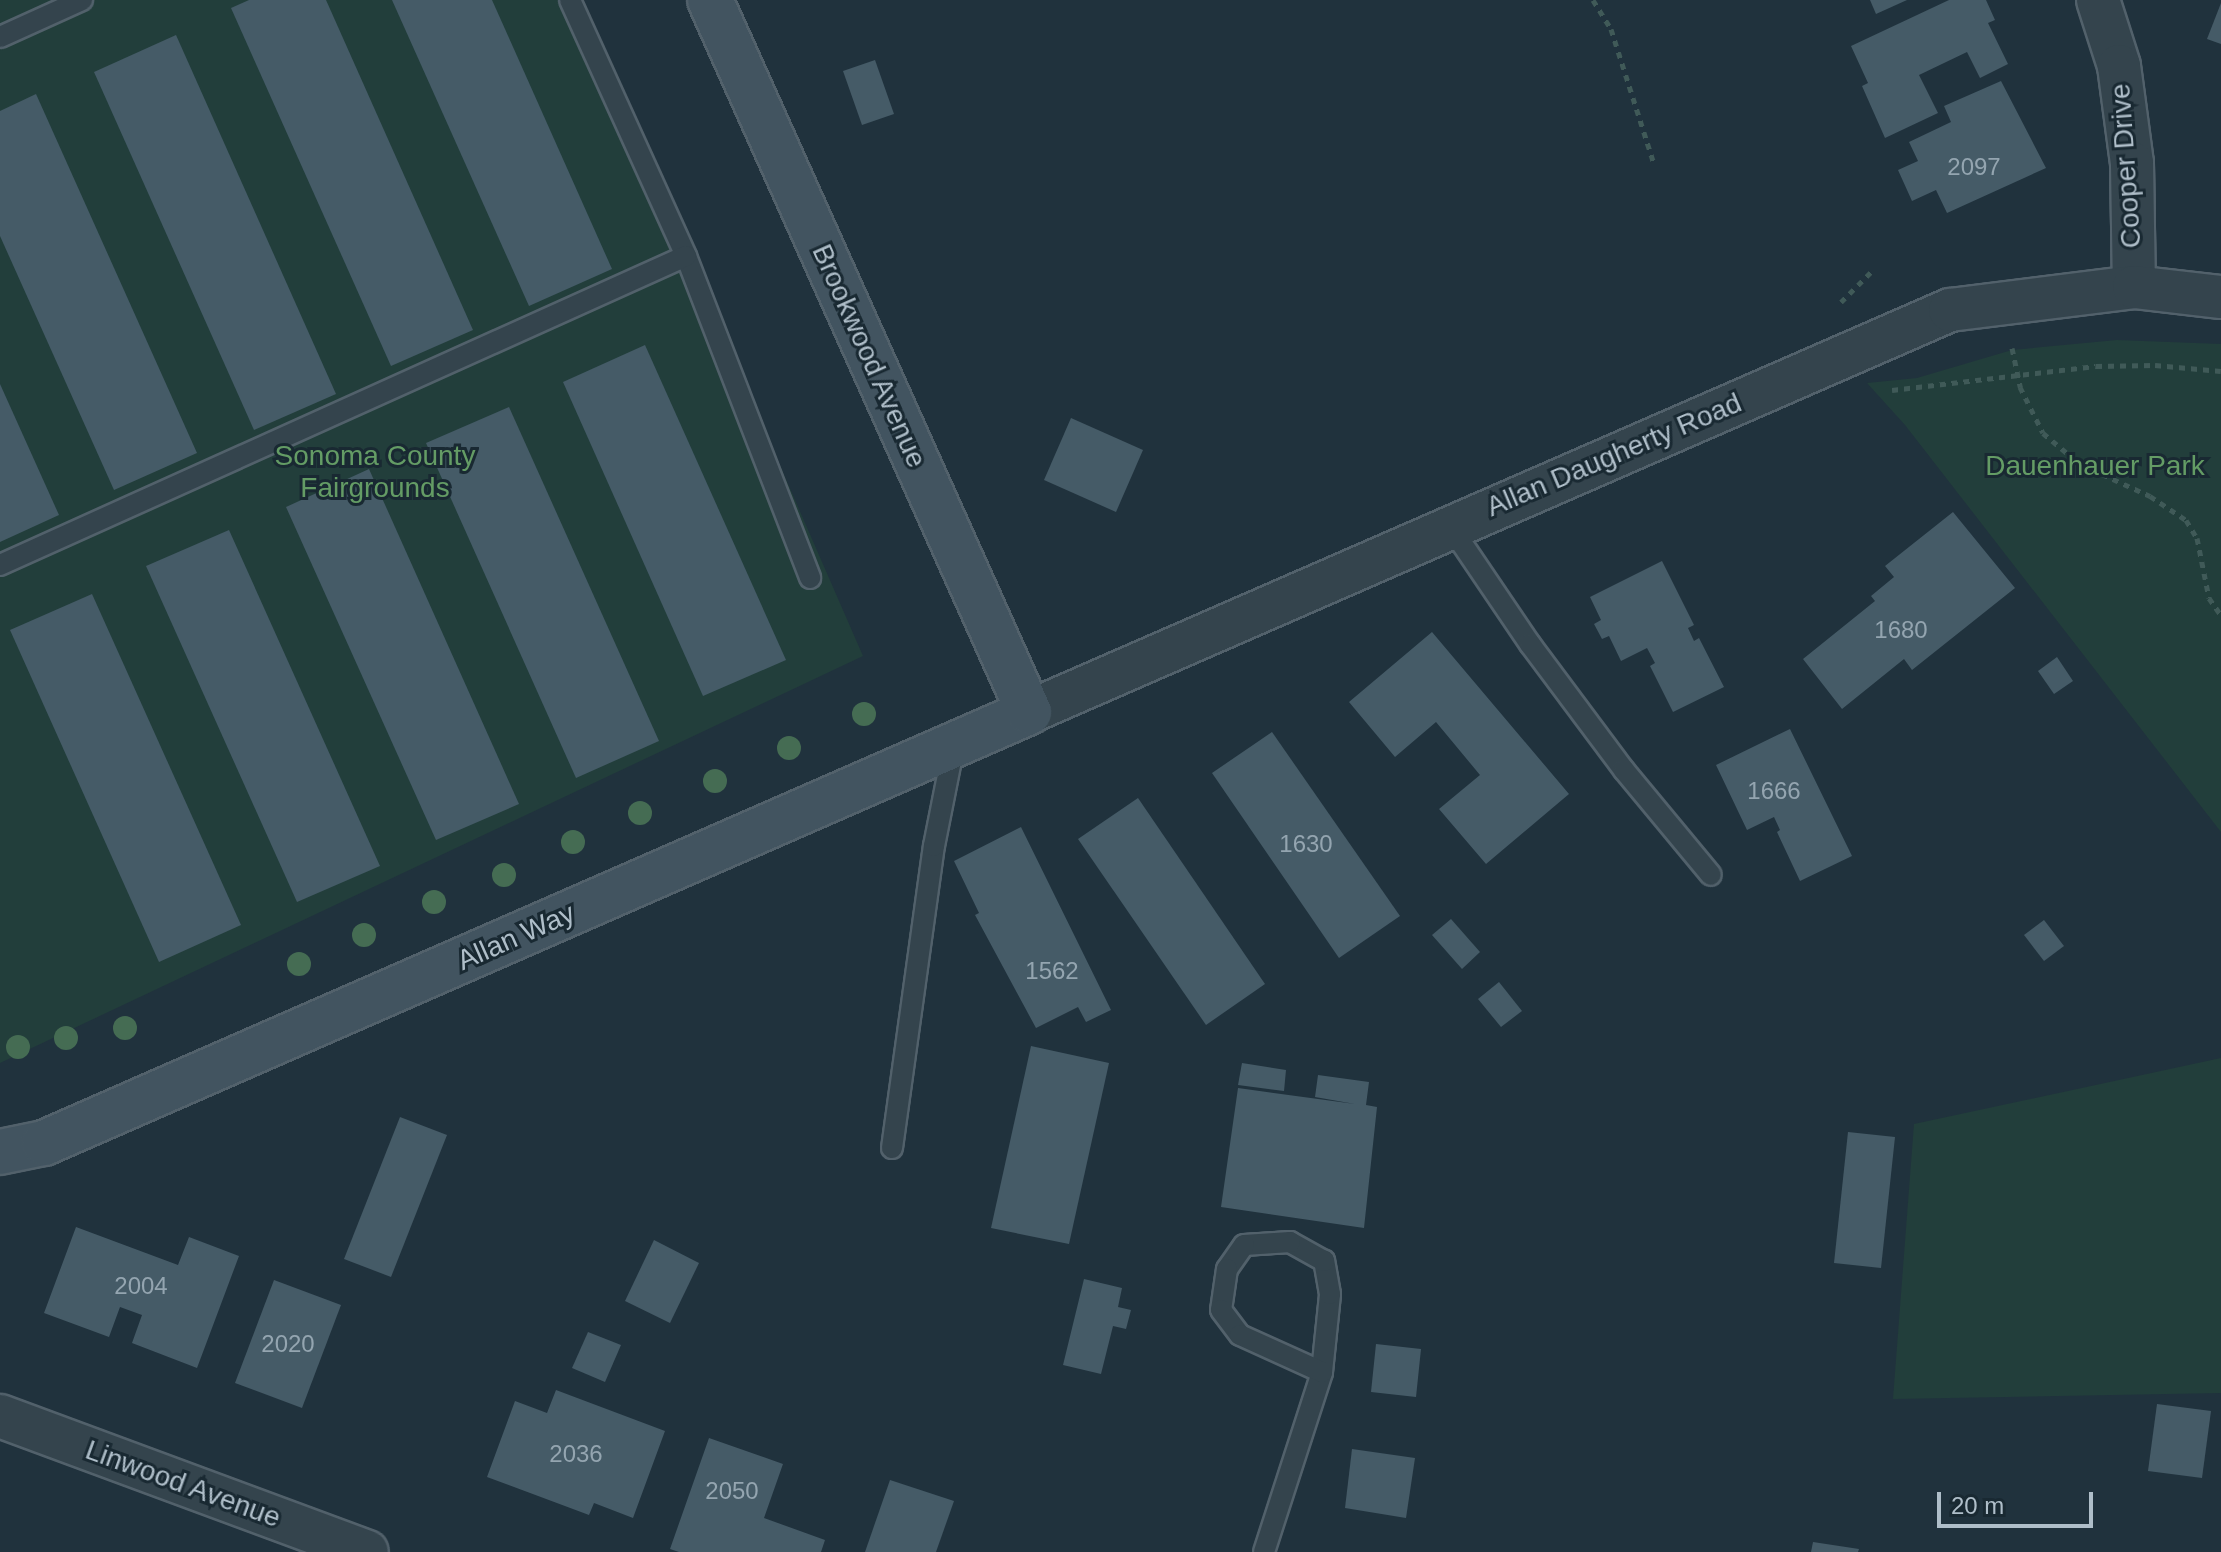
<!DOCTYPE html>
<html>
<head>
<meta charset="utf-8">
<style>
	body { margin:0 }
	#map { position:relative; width:2221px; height:1552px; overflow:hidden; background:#20323d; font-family:Arial,sans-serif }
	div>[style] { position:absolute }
	.green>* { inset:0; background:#223e3b }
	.building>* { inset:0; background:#455b67 }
	.path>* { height:5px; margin-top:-2.5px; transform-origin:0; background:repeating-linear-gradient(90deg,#405a58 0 6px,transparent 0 12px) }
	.roads { filter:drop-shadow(2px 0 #52616b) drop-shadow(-2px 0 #52616b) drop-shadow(0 2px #52616b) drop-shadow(0 -2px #52616b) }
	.lane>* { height:20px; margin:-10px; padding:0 10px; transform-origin:10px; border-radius:10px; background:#34444d }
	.street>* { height:42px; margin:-21px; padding:0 21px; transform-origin:21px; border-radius:21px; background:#34444d }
	.secondary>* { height:44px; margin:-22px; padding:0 22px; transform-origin:22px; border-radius:22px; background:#425460 }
	.trees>* { width:24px; height:24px; margin:-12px; border-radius:50%; background:#456c53 }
	span { translate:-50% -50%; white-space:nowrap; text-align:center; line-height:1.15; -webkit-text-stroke:6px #192932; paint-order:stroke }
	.number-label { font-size:24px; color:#94a5b0 }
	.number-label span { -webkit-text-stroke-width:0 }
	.street-label { font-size:28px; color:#afbec9 }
	.park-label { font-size:28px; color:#649c65 }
	.scale { position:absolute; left:1937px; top:1492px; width:156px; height:36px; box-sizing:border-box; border:4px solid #afbec9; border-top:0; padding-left:10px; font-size:24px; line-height:28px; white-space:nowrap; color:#afbec9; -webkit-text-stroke:6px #192932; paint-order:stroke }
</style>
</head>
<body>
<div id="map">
	<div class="green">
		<div style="clip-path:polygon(0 0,577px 0,863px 656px,0 1063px)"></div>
		<div style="clip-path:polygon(2117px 340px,2221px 344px,2221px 832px,1905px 425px,1867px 383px,1917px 378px,2012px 350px)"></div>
		<div style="clip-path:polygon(2221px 1058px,2221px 1393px,1893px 1399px,1914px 1124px)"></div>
	</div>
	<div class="building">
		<div style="clip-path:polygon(249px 0,326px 0,473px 330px,391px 366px,231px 8px)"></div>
		<div style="clip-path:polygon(392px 0,492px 0,612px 269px,529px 306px)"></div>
		<div style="clip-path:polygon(1870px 0,1907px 0,1876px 14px)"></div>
		<div style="clip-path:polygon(1949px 0,1986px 0,1995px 20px,1988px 23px,2008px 64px,1980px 78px,1967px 52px,1919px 75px,1938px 113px,1885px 138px,1862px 86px,1868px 83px,1851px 46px)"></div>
		<div style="clip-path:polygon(2221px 3px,2221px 44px,2207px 39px)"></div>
		<div style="clip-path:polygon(176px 35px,336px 394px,254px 430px,94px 72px)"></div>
		<div style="clip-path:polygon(875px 60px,894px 114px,862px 125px,843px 71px)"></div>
		<div style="clip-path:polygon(2001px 81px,2046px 168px,1947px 213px,1936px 190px,1912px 201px,1898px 170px,1918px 161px,1909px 142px,1951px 122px,1944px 106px)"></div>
		<div style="clip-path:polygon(36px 94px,197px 453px,114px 490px,0 236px,0 111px)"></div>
		<div style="clip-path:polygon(645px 345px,786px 660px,703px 696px,563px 382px)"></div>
		<div style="clip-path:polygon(0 384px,59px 515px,0 542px)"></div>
		<div style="clip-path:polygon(509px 407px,659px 741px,576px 778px,426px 443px)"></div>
		<div style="clip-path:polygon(1071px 418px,1143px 450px,1116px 512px,1044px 480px)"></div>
		<div style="clip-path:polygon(369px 469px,519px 804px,436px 840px,286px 507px)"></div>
		<div style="clip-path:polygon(1953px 512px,2015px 588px,1912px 670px,1904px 659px,1842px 709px,1803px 659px,1875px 601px,1871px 596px,1894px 577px,1885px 566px)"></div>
		<div style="clip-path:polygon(229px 530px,380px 866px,297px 902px,146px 566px)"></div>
		<div style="clip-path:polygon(1662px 561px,1694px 625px,1688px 628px,1694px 641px,1699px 638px,1724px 687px,1673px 712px,1650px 666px,1655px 663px,1647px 648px,1621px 661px,1609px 636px,1602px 639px,1594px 624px,1601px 620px,1590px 597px)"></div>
		<div style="clip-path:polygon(92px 594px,241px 925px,159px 962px,10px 630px)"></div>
		<div style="clip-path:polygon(1432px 632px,1569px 794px,1486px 864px,1439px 809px,1480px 775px,1436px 722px,1395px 757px,1349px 702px)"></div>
		<div style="clip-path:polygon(2057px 657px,2073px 681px,2054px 694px,2038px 671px)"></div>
		<div style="clip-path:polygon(1790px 729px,1852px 856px,1800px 881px,1777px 832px,1780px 830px,1774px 817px,1747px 830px,1716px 765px)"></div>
		<div style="clip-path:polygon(1272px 732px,1400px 916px,1339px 958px,1212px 773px)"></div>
		<div style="clip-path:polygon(1138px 798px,1265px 984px,1206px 1025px,1078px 839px)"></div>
		<div style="clip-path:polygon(1021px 827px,1111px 1010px,1086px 1022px,1078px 1007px,1036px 1028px,975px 915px,979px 913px,954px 861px)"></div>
		<div style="clip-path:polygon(1451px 919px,1480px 952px,1462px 969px,1432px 935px)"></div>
		<div style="clip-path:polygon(2044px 920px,2064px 946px,2044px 961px,2024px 935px)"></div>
		<div style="clip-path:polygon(1499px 982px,1522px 1011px,1501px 1027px,1478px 999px)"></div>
		<div style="clip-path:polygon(1031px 1046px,1109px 1063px,1069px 1244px,991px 1228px)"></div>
		<div style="clip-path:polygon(1242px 1063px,1286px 1070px,1284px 1091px,1238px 1085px)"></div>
		<div style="clip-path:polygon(1318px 1075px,1369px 1082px,1366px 1105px,1377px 1107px,1364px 1228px,1221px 1207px,1238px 1088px,1355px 1104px,1315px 1097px)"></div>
		<div style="clip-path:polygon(400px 1117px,447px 1135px,391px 1277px,344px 1259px)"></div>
		<div style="clip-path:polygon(1848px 1132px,1895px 1137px,1881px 1268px,1834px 1263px)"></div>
		<div style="clip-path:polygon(76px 1227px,178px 1265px,189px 1237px,239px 1256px,197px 1368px,132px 1343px,142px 1315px,120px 1307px,109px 1337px,44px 1313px)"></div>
		<div style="clip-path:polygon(654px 1240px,699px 1263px,670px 1323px,625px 1301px)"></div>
		<div style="clip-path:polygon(1084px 1279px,1122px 1288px,1118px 1307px,1131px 1310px,1126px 1329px,1113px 1326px,1101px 1374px,1063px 1365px)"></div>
		<div style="clip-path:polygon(274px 1280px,341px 1305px,302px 1408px,235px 1383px)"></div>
		<div style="clip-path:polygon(588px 1332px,621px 1345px,605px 1382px,572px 1368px)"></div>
		<div style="clip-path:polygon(1376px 1344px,1421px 1349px,1416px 1397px,1371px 1392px)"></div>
		<div style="clip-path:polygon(556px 1390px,665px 1431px,633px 1518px,594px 1503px,589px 1515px,487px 1477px,515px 1401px,547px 1413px)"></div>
		<div style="clip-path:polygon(2157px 1404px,2211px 1411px,2202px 1478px,2148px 1471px)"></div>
		<div style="clip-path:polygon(709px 1438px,783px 1464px,764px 1518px,825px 1540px,821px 1552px,679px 1552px,670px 1549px)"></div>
		<div style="clip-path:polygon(1352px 1449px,1415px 1458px,1406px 1518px,1345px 1508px)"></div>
		<div style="clip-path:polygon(890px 1480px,954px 1501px,936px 1552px,865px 1552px)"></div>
		<div style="clip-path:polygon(1813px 1542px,1859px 1549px,1858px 1552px,1811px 1552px)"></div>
	</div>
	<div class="path">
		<div style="left:1593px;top:0;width:34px;rotate:58deg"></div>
		<div style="left:1611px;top:29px;width:139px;rotate:72.3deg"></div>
		<div style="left:1841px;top:302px;width:47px;rotate:-45deg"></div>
		<div style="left:2012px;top:348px;width:40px;rotate:78deg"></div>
		<div style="left:2020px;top:387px;width:51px;rotate:63.4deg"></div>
		<div style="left:2043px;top:433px;width:48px;rotate:40deg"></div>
		<div style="left:2080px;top:464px;width:77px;rotate:24.6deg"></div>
		<div style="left:2150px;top:496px;width:43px;rotate:33.7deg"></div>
		<div style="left:2186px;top:520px;width:21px;rotate:59deg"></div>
		<div style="left:2197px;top:538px;width:61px;rotate:78.7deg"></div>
		<div style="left:2209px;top:598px;width:21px;rotate:55deg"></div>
		<div style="left:1892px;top:390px;width:205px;rotate:-6.7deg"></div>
		<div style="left:2096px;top:366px;width:59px;rotate:-1deg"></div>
		<div style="left:2155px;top:365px;width:66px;rotate:5.2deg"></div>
	</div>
	<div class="roads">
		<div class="lane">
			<div style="left:570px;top:0;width:281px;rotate:65.6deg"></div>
			<div style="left:686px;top:256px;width:345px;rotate:68.9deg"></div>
			<div style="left:0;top:37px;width:90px;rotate:-24.3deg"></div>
			<div style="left:1450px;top:526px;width:143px;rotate:55.9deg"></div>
			<div style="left:1530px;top:644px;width:157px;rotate:53.3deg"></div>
			<div style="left:1624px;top:770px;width:136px;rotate:50.4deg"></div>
			<div style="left:0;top:565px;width:752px;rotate:-24.25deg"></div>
			<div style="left:892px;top:1148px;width:305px;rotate:-82.1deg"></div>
			<div style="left:934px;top:846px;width:103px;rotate:-78.8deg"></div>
			<div style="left:1264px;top:1552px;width:189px;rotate:-72.1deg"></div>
			<div style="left:1322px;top:1372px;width:78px;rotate:-84.1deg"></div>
			<div style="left:1330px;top:1294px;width:34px;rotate:-100deg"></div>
			<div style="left:1324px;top:1261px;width:39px;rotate:-151deg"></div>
			<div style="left:1290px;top:1242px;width:46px;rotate:176.3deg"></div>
			<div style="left:1244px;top:1245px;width:29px;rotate:125deg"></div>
			<div style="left:1227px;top:1269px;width:41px;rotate:98.3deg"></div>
			<div style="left:1221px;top:1310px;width:31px;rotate:53deg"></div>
			<div style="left:1240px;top:1335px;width:90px;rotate:24.3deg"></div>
		</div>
		<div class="street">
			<div style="left:2098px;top:0;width:69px;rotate:72.3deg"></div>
			<div style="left:2119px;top:66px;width:98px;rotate:82.4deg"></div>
			<div style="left:2132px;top:163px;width:124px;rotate:89.1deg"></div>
			<div style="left:1029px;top:712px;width:1005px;rotate:-23.58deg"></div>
			<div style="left:1950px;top:310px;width:185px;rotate:-7.1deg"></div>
			<div style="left:2134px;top:287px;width:88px;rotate:6.6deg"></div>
			<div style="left:0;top:1416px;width:391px;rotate:20.3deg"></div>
		</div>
		<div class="secondary">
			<div style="left:0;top:1152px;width:45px;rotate:-11.6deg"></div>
			<div style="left:44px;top:1143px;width:1075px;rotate:-23.63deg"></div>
			<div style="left:1029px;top:712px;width:780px;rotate:-114.13deg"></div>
		</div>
	</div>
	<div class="trees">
		<div style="left:864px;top:714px"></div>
		<div style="left:789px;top:748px"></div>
		<div style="left:715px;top:781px"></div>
		<div style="left:640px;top:813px"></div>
		<div style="left:573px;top:842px"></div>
		<div style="left:504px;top:875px"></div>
		<div style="left:434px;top:902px"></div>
		<div style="left:364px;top:935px"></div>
		<div style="left:299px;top:964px"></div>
		<div style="left:125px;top:1028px"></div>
		<div style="left:66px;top:1038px"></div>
		<div style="left:18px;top:1047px"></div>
	</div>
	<div class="number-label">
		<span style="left:1974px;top:167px">2097</span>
		<span style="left:1901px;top:630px">1680</span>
		<span style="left:1774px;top:791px">1666</span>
		<span style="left:1306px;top:844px">1630</span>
		<span style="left:1052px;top:971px">1562</span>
		<span style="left:141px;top:1286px">2004</span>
		<span style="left:288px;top:1344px">2020</span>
		<span style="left:576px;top:1454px">2036</span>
		<span style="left:732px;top:1491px">2050</span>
	</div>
	<div class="street-label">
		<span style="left:2126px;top:166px;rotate:-94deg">Cooper Drive</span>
		<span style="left:869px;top:356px;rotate:66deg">Brookwood Avenue</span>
		<span style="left:1614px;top:455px;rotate:-23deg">Allan Daugherty Road</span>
		<span style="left:516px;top:937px;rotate:-24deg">Allan Way</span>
		<span style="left:183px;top:1484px;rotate:20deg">Linwood Avenue</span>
	</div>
	<div class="park-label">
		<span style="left:375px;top:472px">Sonoma County<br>Fairgrounds</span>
		<span style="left:2095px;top:466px">Dauenhauer Park</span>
	</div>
	<div class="scale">20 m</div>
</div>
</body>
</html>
